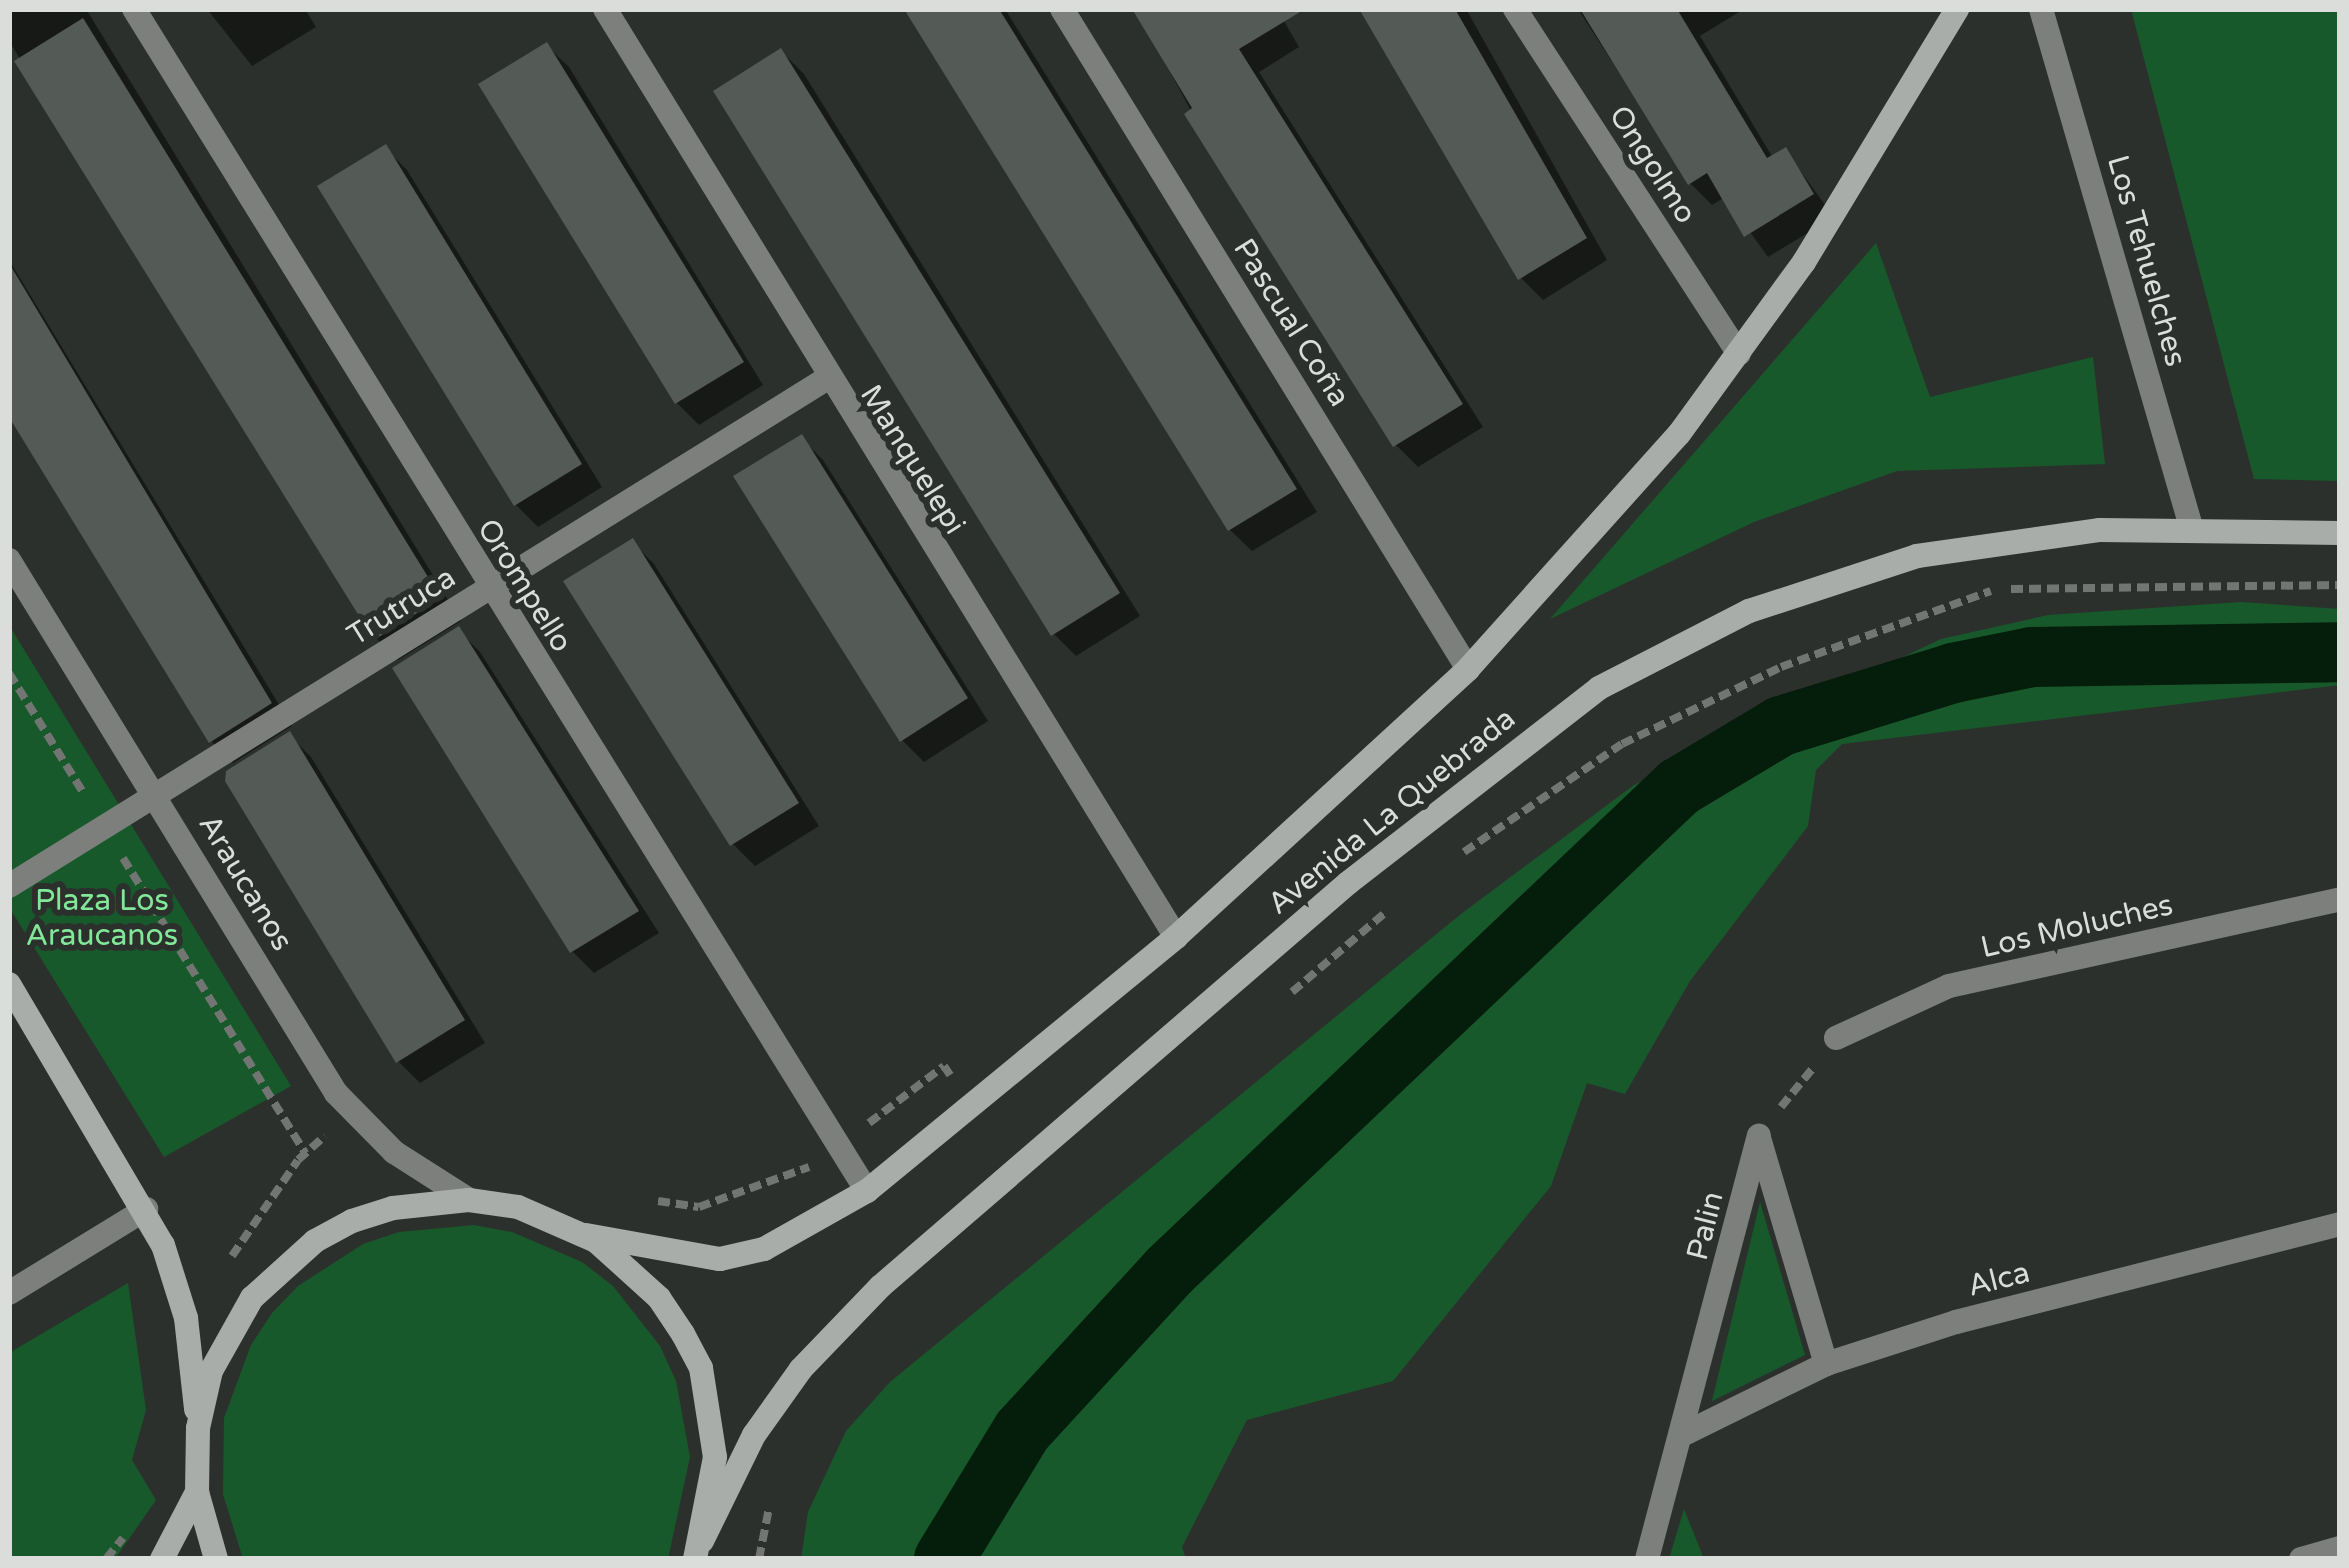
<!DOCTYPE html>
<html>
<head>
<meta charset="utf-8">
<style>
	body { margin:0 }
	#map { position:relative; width:2349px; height:1568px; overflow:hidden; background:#2c302c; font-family:"Varela Round",sans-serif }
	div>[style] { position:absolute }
	.green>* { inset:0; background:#18592b }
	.shadow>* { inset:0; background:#0007 }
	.canal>* { height:60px; margin:-30px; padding:0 30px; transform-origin:30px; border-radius:30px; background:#051d0b }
	.building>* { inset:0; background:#545a55 }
	.path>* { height:8px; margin-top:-4px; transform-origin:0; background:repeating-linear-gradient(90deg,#727572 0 12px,transparent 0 18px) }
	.minor>* { height:24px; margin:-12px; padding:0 12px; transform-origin:12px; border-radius:12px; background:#7d7f7d }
	.tertiary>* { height:24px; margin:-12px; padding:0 12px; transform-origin:12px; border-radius:12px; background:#7d7f7d }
	.secondary>* { height:24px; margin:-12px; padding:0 12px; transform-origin:12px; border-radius:12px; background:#a9ada9 }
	span { translate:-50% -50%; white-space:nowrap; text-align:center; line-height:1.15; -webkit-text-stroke:12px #2c302c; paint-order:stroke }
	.street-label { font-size:30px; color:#daddda }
	.park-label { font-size:30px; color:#82e899 }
	.frame { position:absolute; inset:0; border:12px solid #daddda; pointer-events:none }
</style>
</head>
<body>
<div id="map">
	<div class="green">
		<div style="clip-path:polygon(2131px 9px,2340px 9px,2340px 481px,2254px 479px)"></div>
		<div style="clip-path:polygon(1876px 243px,1930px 397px,2093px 357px,2105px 464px,1897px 471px,1754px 522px,1550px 619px)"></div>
		<div style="clip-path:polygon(2241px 602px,2340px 609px,2340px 685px,1842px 744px,1816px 770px,1808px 826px,1690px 981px,1625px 1094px,1587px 1083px,1551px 1186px,1393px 1381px,1247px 1420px,1182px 1547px,1186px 1559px,801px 1559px,808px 1512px,846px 1431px,890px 1382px,1461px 914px,1634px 785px,1941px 639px,2048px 615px)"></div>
		<div style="clip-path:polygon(9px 625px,291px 1086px,164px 1157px,9px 907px)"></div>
		<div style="clip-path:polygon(1760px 1202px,1805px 1355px,1712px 1401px)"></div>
		<div style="clip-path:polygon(474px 1225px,512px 1232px,582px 1262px,613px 1286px,660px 1346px,676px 1381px,690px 1457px,668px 1559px,243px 1559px,223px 1494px,224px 1418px,251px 1345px,272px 1313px,298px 1286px,363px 1244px,399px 1232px)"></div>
		<div style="clip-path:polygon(128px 1283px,146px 1410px,132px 1460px,156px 1500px,115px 1559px,9px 1559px,9px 1353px)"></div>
		<div style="clip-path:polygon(1684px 1509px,1704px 1559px,1669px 1559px)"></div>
	</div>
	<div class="shadow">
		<div style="clip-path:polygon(9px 9px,86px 9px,461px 621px,398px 660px,376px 638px,9px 41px)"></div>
		<div style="clip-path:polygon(207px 9px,305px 9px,316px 27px,252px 66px)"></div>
		<div style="clip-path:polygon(908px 9px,1005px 9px,1317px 512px,1252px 551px,1230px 530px)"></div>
		<div style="clip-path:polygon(1153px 9px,1277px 9px,1299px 47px,1259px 72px,1483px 427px,1418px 467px,1396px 445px,1213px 151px,1140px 17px)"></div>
		<div style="clip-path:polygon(1359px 9px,1466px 9px,1607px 260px,1543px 300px,1521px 278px)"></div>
		<div style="clip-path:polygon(1578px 9px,1744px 9px,1700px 36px,1773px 158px,1785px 150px,1834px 217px,1768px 257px,1725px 197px,1712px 205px,1690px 183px)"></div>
		<div style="clip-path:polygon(547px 46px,569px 67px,763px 385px,699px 425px,677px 403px)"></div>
		<div style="clip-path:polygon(782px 52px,804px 74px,1140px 616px,1076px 656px,1054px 634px)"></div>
		<div style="clip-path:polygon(385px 148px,407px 170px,602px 487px,538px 527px,516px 505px)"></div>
		<div style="clip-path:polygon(9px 260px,292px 726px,233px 763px,211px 741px,9px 413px)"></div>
		<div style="clip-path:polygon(801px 438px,823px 460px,988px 721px,924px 762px,902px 740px)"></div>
		<div style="clip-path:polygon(632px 542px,654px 564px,819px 826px,755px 866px,733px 844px)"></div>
		<div style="clip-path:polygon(458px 630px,480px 652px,659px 933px,594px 973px,572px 951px)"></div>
		<div style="clip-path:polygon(289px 735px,311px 757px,485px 1043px,420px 1083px,398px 1061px)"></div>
	</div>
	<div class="canal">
		<div style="left:944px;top:1559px;width:150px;rotate:-58.6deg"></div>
		<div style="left:1022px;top:1431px;width:219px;rotate:-47.4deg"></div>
		<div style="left:1170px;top:1270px;width:702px;rotate:-43.5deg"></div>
		<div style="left:1679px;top:787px;width:119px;rotate:-30.9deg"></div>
		<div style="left:1781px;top:726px;width:180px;rotate:-17.1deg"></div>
		<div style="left:1953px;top:673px;width:81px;rotate:-11.4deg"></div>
		<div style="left:2032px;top:657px;width:308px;rotate:-0.9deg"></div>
	</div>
	<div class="building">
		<div style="clip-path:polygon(904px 9px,999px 9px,1297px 489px,1228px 531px)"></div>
		<div style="clip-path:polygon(1132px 9px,1305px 9px,1239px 49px,1463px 404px,1393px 447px,1184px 114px,1192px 108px)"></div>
		<div style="clip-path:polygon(1359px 9px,1455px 9px,1587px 238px,1518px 280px)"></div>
		<div style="clip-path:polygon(1580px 9px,1677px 9px,1767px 158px,1786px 147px,1814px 194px,1744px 237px,1707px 173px,1688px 185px)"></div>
		<div style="clip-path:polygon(83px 18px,441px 598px,374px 640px,14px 61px)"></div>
		<div style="clip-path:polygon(547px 42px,744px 362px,675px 404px,478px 84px)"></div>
		<div style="clip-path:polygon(781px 48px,1120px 593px,1051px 636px,713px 91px)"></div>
		<div style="clip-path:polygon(386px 144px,582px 464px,514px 506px,317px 186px)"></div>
		<div style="clip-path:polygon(9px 263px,272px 703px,209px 743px,9px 417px)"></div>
		<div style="clip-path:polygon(802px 434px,968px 698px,900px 742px,733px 476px)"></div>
		<div style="clip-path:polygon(633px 538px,799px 803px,730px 846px,563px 581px)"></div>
		<div style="clip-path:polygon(459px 626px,639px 911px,570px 953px,392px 668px)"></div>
		<div style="clip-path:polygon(290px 731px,465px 1020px,396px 1063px,225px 781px,226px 771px)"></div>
	</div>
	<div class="path">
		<div style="left:2011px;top:589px;width:329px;rotate:-0.7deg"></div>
		<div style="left:9px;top:673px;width:142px;rotate:58.2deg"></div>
		<div style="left:1464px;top:852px;width:191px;rotate:-34.4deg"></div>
		<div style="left:1622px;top:744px;width:177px;rotate:-25.8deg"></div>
		<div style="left:1781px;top:667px;width:223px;rotate:-19.9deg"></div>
		<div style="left:123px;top:858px;width:347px;rotate:58.3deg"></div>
		<div style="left:1292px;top:992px;width:123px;rotate:-40.4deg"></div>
		<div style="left:1781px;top:1107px;width:50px;rotate:-50.6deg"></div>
		<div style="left:869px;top:1123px;width:94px;rotate:-37.2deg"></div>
		<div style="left:944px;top:1066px;width:11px;rotate:56deg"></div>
		<div style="left:658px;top:1201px;width:41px;rotate:8.3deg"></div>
		<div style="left:699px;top:1207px;width:117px;rotate:-20deg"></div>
		<div style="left:232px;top:1256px;width:116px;rotate:-55.5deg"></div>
		<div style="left:298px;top:1160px;width:36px;rotate:-42deg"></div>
		<div style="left:106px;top:1559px;width:27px;rotate:-51deg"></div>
		<div style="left:759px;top:1559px;width:52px;rotate:-78.9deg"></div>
	</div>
	<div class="minor">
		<div style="left:134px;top:9px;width:1391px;rotate:58.2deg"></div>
		<div style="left:605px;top:9px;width:1090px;rotate:58.4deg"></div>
		<div style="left:1062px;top:9px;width:775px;rotate:58.4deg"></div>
		<div style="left:1515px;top:9px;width:411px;rotate:57deg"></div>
		<div style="left:9px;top:886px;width:962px;rotate:-31.82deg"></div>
		<div style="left:1836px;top:1038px;width:124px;rotate:-24.7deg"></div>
		<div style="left:1949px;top:986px;width:401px;rotate:-12.5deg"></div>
		<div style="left:1759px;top:1138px;width:236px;rotate:73.5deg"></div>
		<div style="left:9px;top:1293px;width:161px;rotate:-31.5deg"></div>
		<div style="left:1686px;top:1433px;width:156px;rotate:-26.2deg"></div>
		<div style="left:1826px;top:1364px;width:137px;rotate:-17.9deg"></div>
		<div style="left:1956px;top:1322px;width:396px;rotate:-14.3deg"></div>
		<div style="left:1647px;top:1559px;width:438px;rotate:-75.2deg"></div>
		<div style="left:2301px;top:1559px;width:41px;rotate:-15.8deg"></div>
	</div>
	<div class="tertiary">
		<div style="left:2041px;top:9px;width:542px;rotate:73.84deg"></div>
		<div style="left:9px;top:560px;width:625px;rotate:58.47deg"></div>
		<div style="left:336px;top:1093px;width:83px;rotate:45.5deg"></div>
		<div style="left:394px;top:1152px;width:89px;rotate:32.6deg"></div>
	</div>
	<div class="secondary">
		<div style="left:9px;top:984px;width:303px;rotate:59.5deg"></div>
		<div style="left:163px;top:1245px;width:77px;rotate:72.5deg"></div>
		<div style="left:186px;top:1318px;width:92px;rotate:83.7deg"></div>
		<div style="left:586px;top:1235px;width:136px;rotate:10.2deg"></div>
		<div style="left:720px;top:1259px;width:45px;rotate:-12.8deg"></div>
		<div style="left:764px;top:1249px;width:118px;rotate:-29.4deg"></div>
		<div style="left:867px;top:1191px;width:400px;rotate:-39.4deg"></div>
		<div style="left:1176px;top:937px;width:396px;rotate:-42.5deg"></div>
		<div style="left:1468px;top:669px;width:316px;rotate:-48.1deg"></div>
		<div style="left:1679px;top:434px;width:213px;rotate:-54deg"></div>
		<div style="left:1804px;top:262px;width:296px;rotate:-58.8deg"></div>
		<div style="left:702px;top:1541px;width:118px;rotate:-63.9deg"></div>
		<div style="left:754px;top:1435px;width:81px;rotate:-54.5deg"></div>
		<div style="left:801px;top:1369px;width:115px;rotate:-46.1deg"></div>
		<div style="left:881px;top:1286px;width:617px;rotate:-40.79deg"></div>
		<div style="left:1348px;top:883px;width:318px;rotate:-37.8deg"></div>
		<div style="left:1599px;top:688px;width:169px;rotate:-27.2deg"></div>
		<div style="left:1749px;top:611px;width:177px;rotate:-18.1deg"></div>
		<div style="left:1917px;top:556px;width:185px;rotate:-8.1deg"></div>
		<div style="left:2100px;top:530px;width:240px;rotate:0.7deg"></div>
		<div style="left:162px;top:1559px;width:76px;rotate:-62.4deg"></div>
		<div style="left:216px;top:1559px;width:70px;rotate:-105.8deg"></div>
		<div style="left:197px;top:1492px;width:64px;rotate:-89.1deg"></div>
		<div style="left:198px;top:1428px;width:58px;rotate:-77.2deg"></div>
		<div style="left:211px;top:1371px;width:84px;rotate:-60.7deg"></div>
		<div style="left:252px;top:1298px;width:85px;rotate:-42.1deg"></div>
		<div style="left:315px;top:1241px;width:42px;rotate:-28.4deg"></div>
		<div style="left:352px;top:1221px;width:43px;rotate:-17.6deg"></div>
		<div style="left:393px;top:1208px;width:76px;rotate:-6deg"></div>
		<div style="left:469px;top:1200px;width:49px;rotate:8.1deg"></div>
		<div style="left:518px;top:1207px;width:85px;rotate:23.6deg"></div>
		<div style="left:596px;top:1241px;width:85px;rotate:42.1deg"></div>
		<div style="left:659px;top:1298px;width:43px;rotate:56.3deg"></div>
		<div style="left:683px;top:1334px;width:38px;rotate:62deg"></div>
		<div style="left:701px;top:1368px;width:90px;rotate:81.1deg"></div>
		<div style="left:715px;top:1457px;width:104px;rotate:101.1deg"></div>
	</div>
	<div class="street-label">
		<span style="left:1652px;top:165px;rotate:57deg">Ongolmo</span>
		<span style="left:2146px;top:261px;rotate:74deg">Los Tehuelches</span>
		<span style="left:1291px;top:323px;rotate:58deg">Pascual Coña</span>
		<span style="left:912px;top:460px;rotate:58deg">Manquelepi</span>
		<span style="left:524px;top:586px;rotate:58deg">Orompello</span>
		<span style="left:402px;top:607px;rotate:-32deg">Trutruca</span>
		<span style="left:1392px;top:812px;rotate:-39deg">Avenida La Quebrada</span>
		<span style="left:245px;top:883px;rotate:59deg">Araucanos</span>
		<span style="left:2077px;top:927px;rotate:-13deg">Los Moluches</span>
		<span style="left:1706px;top:1226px;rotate:-76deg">Palin</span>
		<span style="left:1999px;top:1280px;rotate:-14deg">Alca</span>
	</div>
	<div class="park-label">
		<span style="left:102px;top:918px">Plaza Los<br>Araucanos</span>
	</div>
	<div class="frame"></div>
</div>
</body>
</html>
